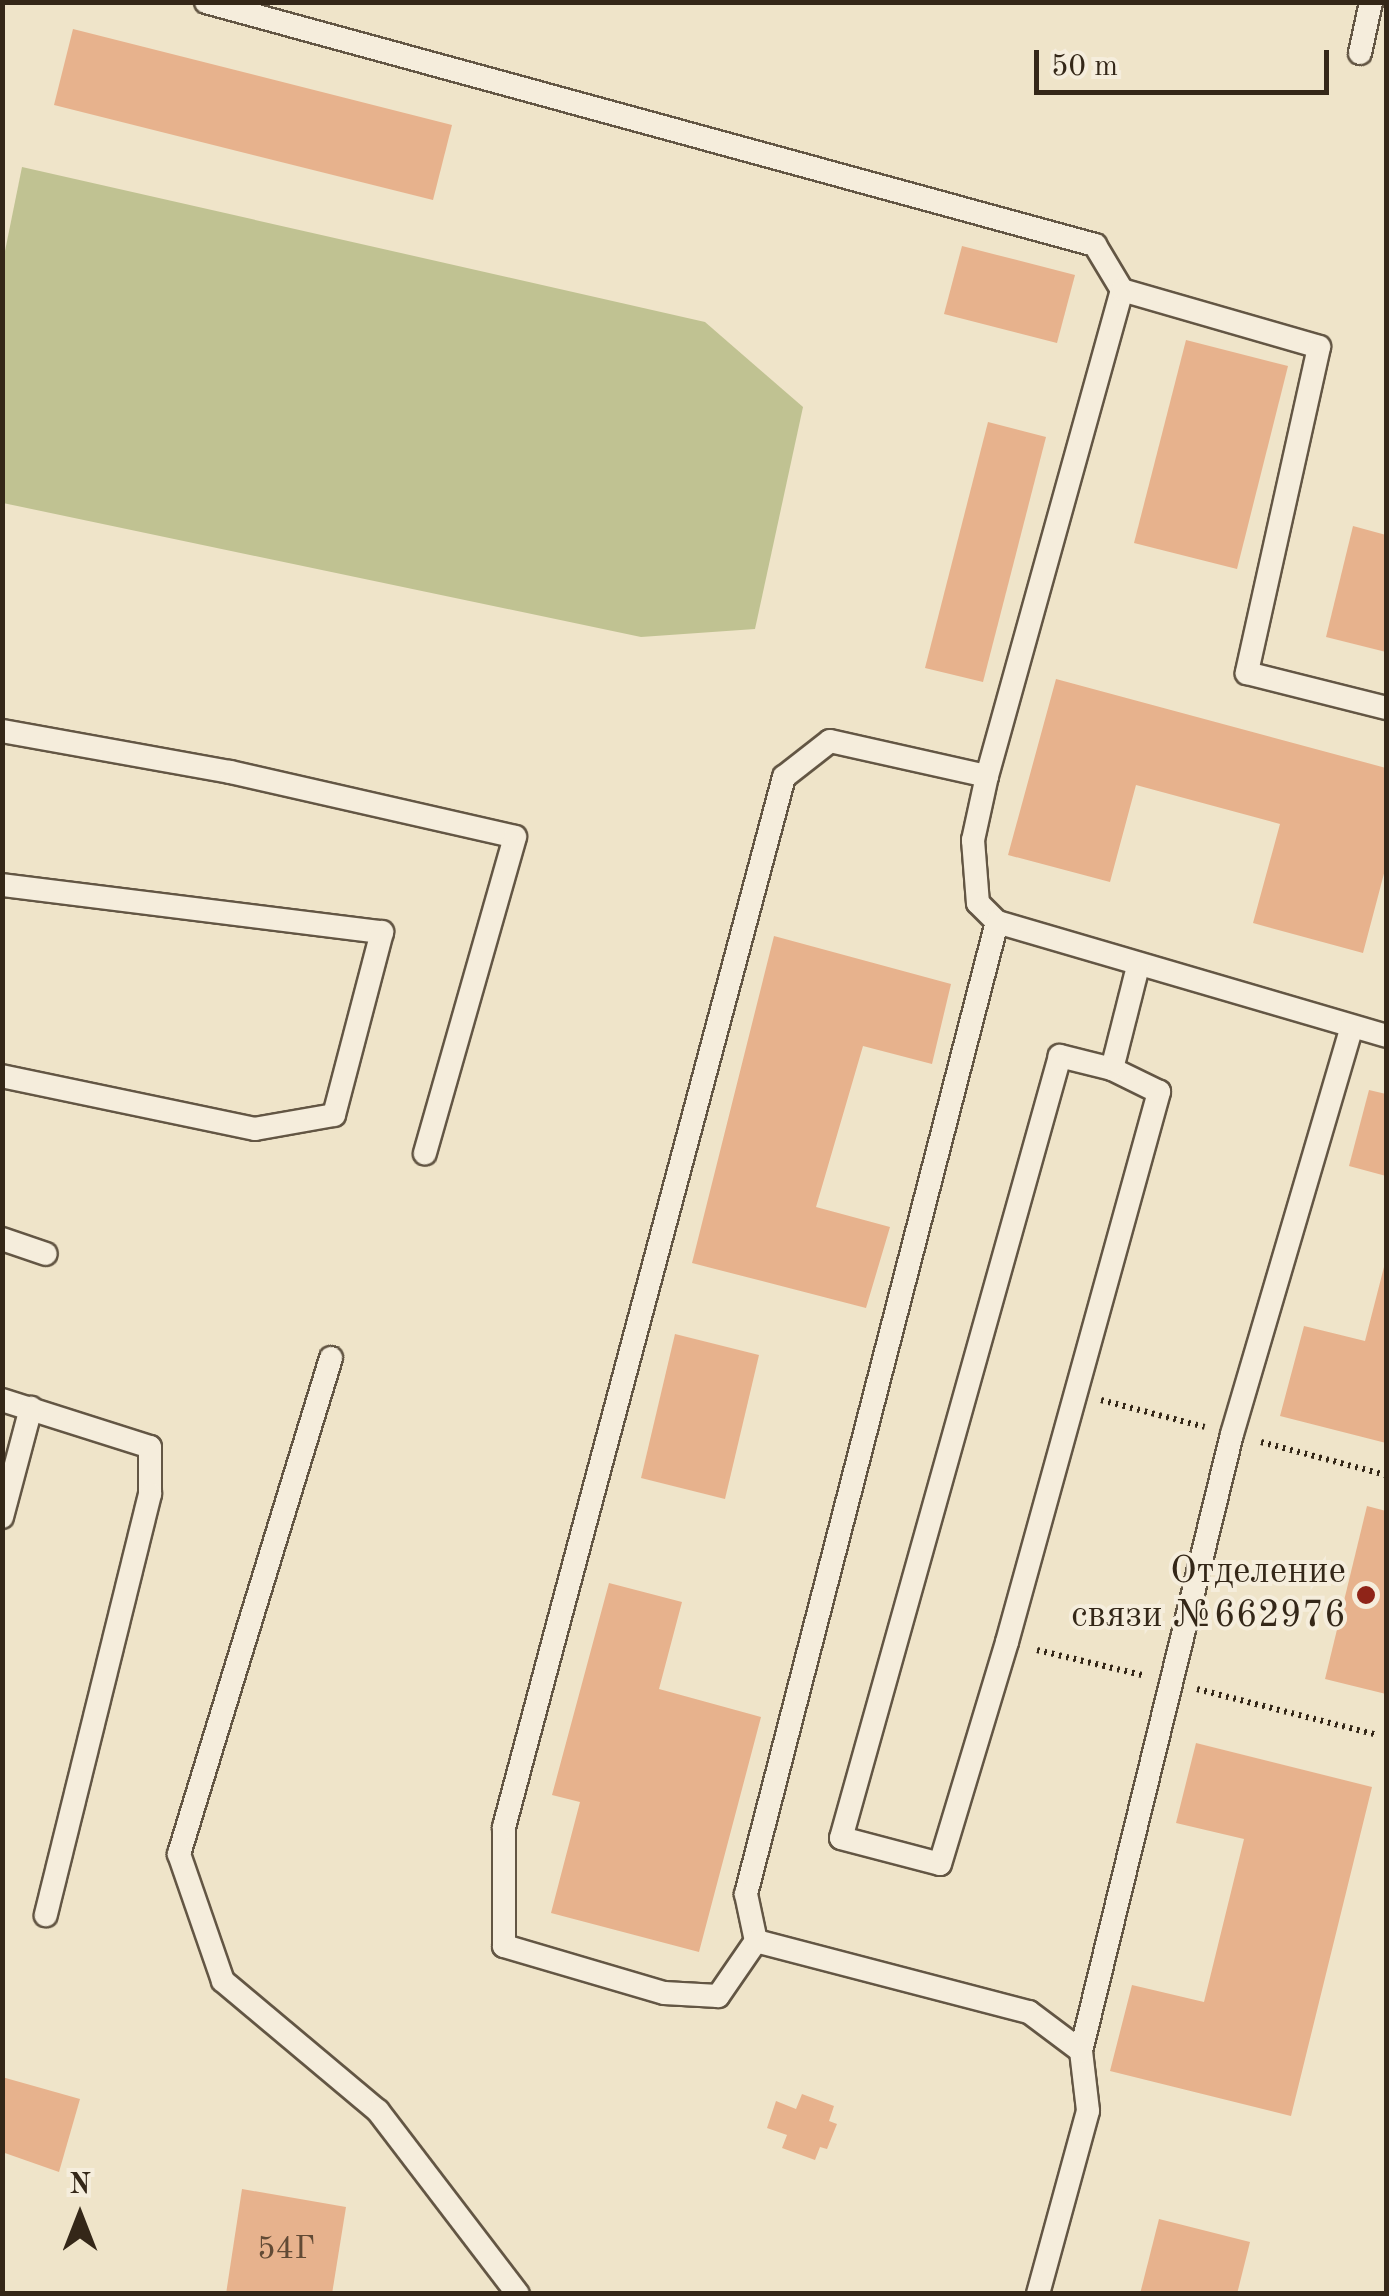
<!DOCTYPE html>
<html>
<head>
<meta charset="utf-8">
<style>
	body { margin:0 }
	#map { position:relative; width:1389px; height:2296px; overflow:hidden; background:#efe4c9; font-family:"Old Standard TT",serif }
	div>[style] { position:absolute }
	.green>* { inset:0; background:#c0c292 }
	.building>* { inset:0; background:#e7b28d }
	.path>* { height:6px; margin-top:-3px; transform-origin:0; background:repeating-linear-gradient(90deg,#342718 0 2.5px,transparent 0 7.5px) }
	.roads { filter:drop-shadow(2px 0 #635644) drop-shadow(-2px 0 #635644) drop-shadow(0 2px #635644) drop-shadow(0 -2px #635644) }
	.lane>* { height:22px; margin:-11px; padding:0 11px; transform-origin:11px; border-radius:11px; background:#f5eddc }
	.dots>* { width:28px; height:28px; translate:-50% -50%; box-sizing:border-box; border:5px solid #f5eddc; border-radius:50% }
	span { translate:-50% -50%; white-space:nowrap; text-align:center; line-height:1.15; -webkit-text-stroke:8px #f5eddc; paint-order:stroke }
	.number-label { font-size:32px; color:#614a35 }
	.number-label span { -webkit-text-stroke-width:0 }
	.poi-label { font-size:38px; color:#342718 }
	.right { translate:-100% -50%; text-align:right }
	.frame { position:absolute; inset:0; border:5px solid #342718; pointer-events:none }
	.north { position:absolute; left:30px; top:2166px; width:100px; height:100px; -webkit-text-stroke:8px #f5eddc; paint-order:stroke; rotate:0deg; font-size:28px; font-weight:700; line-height:40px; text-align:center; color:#342718 }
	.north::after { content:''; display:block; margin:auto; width:35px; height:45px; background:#342718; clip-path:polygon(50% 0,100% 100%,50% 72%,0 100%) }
	.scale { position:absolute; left:1034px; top:50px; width:295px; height:45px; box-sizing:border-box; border:5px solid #342718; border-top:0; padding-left:12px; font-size:30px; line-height:35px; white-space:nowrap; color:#342718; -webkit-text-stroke:8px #f5eddc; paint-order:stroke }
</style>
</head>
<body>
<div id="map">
	<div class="green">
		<div style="clip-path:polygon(22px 167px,705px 322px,803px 407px,755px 629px,641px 637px,3px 503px,3px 261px)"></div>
	</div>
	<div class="building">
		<div style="clip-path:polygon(73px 29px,452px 125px,433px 200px,54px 105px)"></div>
		<div style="clip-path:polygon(962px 246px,1075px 275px,1057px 343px,944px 314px)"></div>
		<div style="clip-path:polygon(1186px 340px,1288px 366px,1237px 569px,1134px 543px)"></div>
		<div style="clip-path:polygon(988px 422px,1046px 437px,983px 682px,925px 668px)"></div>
		<div style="clip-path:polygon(1353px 526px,1386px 535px,1386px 652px,1326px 637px)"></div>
		<div style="clip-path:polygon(1056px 679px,1386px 768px,1386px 866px,1363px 953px,1253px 923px,1280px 824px,1136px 785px,1110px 882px,1008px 855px)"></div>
		<div style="clip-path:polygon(774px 936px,951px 984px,932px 1064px,863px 1046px,816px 1207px,890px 1227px,866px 1308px,692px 1263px)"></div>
		<div style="clip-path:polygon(1369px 1090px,1386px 1094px,1386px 1176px,1349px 1166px)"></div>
		<div style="clip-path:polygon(1385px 1263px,1386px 1443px,1280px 1416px,1304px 1326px,1365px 1341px)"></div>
		<div style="clip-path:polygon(675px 1334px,759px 1355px,725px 1499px,641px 1478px)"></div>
		<div style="clip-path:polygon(1367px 1506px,1386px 1511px,1386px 1694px,1325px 1679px)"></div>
		<div style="clip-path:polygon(609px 1583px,682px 1602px,659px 1689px,761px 1717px,699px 1952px,551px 1913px,580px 1802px,552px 1795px)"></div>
		<div style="clip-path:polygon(1196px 1743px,1372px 1787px,1291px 2116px,1110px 2071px,1132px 1985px,1204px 2002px,1244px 1839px,1176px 1823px)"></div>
		<div style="clip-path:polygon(2px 2077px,80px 2099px,59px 2172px,2px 2152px)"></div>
		<div style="clip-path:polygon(802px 2094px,834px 2106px,829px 2121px,837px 2124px,827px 2149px,820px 2147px,815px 2160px,782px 2148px,787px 2135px,767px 2128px,776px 2101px,796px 2109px)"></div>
		<div style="clip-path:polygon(242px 2189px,346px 2207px,332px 2294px,226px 2294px)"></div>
		<div style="clip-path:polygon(1159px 2219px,1250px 2242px,1237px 2294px,1140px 2294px)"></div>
	</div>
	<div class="path">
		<div style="left:1101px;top:1400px;width:107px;rotate:14.6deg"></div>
		<div style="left:1261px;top:1442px;width:129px;rotate:14.8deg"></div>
		<div style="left:1037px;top:1650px;width:108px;rotate:13.4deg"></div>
		<div style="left:1197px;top:1689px;width:187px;rotate:14.3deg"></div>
	</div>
	<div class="roads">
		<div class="lane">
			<div style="left:206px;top:2px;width:922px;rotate:15.29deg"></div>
			<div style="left:1095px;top:245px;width:52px;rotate:59deg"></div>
			<div style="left:1122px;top:290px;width:504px;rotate:105.52deg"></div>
			<div style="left:987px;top:776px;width:66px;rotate:102.3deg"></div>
			<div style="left:973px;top:840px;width:63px;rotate:85.5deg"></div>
			<div style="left:978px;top:903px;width:27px;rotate:45deg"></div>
			<div style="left:997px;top:922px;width:405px;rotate:16.3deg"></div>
			<div style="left:1360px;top:53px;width:52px;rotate:-77.8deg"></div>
			<div style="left:1122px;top:290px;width:205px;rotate:16.1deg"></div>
			<div style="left:1319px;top:347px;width:334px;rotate:102.5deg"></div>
			<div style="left:1247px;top:673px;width:143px;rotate:14.1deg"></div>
			<div style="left:2px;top:731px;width:232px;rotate:10.2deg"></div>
			<div style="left:230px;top:772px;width:292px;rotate:12.8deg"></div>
			<div style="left:515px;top:837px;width:329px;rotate:105.9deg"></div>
			<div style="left:2px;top:885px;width:383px;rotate:7.1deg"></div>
			<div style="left:382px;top:932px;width:189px;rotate:104.7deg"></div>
			<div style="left:334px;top:1115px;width:80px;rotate:170deg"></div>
			<div style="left:255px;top:1129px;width:258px;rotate:-168.2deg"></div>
			<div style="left:997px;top:922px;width:1004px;rotate:104.48deg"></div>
			<div style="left:746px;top:1894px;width:48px;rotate:78deg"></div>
			<div style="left:756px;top:1941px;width:282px;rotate:14.6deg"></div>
			<div style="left:1029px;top:2012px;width:65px;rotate:36.9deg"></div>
			<div style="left:1081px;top:2051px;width:60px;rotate:83.3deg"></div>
			<div style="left:1088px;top:2111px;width:190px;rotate:105.3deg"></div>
			<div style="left:1112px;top:1069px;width:54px;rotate:-166deg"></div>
			<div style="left:1060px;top:1056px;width:812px;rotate:105.64deg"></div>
			<div style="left:841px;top:1838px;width:102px;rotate:14.7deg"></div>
			<div style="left:940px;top:1864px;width:232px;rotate:-73.2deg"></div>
			<div style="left:1007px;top:1642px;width:571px;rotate:-74.55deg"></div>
			<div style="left:1159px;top:1092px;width:52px;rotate:-153.9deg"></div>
			<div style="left:1112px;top:1069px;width:106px;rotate:-75.8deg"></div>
			<div style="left:2px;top:1239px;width:46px;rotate:18.8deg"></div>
			<div style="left:331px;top:1358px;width:519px;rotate:107.04deg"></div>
			<div style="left:179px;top:1854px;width:134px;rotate:70.9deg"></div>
			<div style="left:223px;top:1981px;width:202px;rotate:40deg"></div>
			<div style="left:378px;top:2111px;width:230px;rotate:52.6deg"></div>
			<div style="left:2px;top:1400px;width:155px;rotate:17.6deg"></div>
			<div style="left:150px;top:1447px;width:47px;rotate:90deg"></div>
			<div style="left:150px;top:1494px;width:434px;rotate:103.9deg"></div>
			<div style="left:2px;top:1517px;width:113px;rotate:-75.1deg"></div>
			<div style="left:756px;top:1941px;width:67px;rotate:124.6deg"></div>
			<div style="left:718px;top:1996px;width:54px;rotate:-176.8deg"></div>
			<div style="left:664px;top:1993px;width:167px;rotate:-163.6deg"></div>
			<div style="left:504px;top:1946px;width:119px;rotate:-90deg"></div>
			<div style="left:504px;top:1827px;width:1087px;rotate:-75.07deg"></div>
			<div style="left:784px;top:777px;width:58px;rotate:-38deg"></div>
			<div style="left:830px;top:741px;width:161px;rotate:12.6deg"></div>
			<div style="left:1081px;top:2051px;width:635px;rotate:-76.25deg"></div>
			<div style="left:1232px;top:1434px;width:424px;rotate:-73.6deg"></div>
		</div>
	</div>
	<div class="dots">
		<div style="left:1366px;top:1595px;background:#8f2418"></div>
	</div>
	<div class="number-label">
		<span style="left:286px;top:2250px">54Г</span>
	</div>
	<div class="poi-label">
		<span class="right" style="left:1346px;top:1595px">Отделение<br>связи №662976</span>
	</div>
	<div class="frame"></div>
	<div class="north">N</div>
	<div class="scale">50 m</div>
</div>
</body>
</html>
